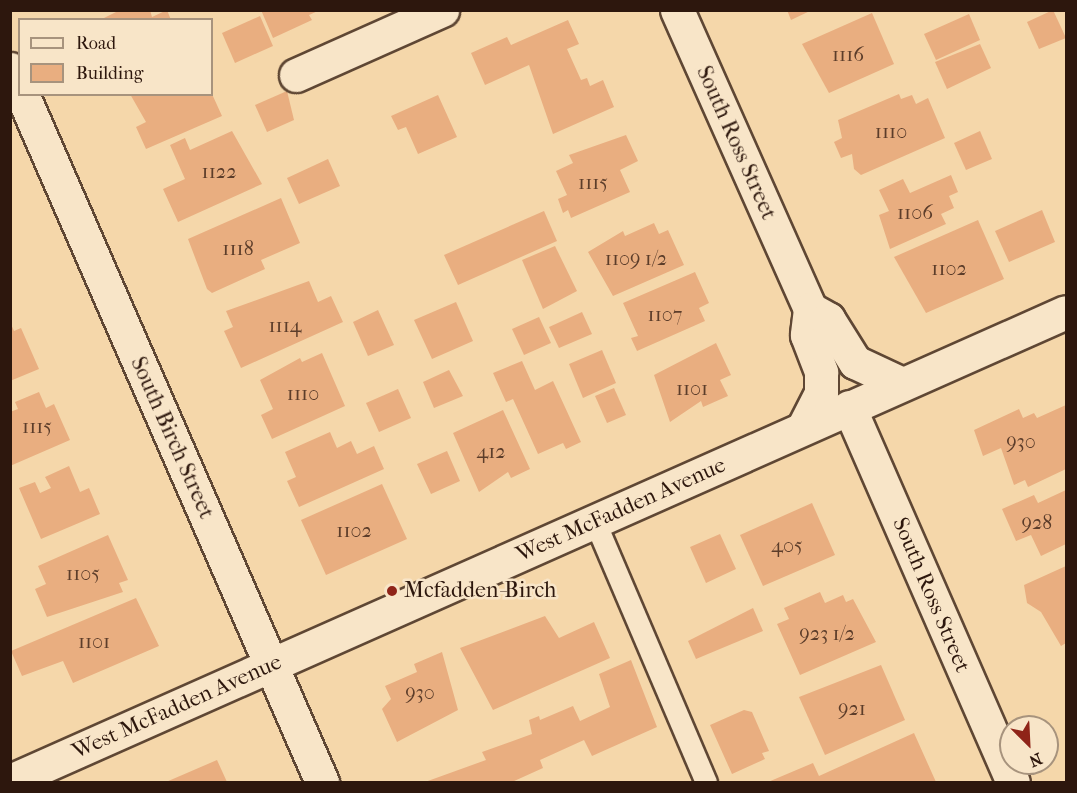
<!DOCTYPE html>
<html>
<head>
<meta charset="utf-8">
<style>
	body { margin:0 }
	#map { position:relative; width:1077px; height:793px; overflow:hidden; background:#f5d7aa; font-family:"IM FELL French Canon",serif }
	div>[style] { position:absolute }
	.building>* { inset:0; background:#e9ae80 }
	.roads { filter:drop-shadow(2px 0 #5f4734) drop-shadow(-2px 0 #5f4734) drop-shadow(0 2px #5f4734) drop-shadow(0 -2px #5f4734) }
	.lane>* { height:21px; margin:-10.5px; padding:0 10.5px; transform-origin:10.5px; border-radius:10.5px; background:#f8e5c8 }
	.street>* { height:33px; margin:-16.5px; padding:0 16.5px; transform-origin:16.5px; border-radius:16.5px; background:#f8e5c8 }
	.secondary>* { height:33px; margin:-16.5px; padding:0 16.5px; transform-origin:16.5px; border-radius:16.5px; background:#f8e5c8 }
	.dots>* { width:16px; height:16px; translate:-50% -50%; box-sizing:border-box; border:3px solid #f8e5c8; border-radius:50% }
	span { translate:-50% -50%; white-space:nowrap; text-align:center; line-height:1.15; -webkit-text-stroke:5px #f8e5c8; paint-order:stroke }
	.number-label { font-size:20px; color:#5c3d2a }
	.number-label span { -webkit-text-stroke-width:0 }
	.street-label { font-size:22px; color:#2d170d }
	.poi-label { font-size:22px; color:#2d170d }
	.left { translate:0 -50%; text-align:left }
	.frame { position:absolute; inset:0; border:12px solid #2d170d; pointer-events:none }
	.legend { position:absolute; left:18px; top:18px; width:195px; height:78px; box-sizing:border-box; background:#f8e5c8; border:2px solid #a7937d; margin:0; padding:8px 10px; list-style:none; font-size:18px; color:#2d170d }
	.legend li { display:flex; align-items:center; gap:12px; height:30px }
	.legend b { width:30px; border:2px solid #a7937d }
	.north { position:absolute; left:999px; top:715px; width:60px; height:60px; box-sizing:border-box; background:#f8e5c8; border:2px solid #a7937d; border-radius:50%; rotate:156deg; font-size:16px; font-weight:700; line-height:24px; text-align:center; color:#2d170d }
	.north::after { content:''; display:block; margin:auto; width:21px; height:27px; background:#8f2418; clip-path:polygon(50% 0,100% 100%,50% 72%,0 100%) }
</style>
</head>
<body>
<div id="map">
	<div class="building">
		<div style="clip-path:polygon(120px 10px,150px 10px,152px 17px,167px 10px,171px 20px,100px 20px)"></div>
		<div style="clip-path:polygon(261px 10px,320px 10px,309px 15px,312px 20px,273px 38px)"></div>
		<div style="clip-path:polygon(787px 10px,812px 10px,791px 20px)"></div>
		<div style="clip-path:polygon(1053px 10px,1066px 38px,1039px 49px,1027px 22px)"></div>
		<div style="clip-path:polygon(872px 13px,894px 64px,829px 93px,802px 44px)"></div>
		<div style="clip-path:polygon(969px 14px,980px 40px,936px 60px,924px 34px)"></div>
		<div style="clip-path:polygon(260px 16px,273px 46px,235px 63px,222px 33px)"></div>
		<div style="clip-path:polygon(568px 20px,579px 44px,567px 49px,581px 80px,587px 78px,590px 86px,603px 80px,614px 107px,553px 134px,529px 65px,485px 85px,471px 53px,507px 37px,511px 45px)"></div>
		<div style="clip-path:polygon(980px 44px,991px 68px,947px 89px,935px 62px)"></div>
		<div style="clip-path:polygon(287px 91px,294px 120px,267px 132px,255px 105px)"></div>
		<div style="clip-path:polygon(130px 94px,212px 94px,222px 116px,146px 149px,136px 127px,146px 122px)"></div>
		<div style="clip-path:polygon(899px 94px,901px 99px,912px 95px,916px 104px,928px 98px,945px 138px,861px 175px,854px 169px,852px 154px,841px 158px,834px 142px,842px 138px,838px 120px)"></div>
		<div style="clip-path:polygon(438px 95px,457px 137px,418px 154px,406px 127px,398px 130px,391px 116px)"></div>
		<div style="clip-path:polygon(232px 131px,262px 184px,178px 222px,163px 189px,185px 179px,170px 145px,185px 138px,190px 150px)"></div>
		<div style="clip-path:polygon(980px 131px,992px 159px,966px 170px,954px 143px)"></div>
		<div style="clip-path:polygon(626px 135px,638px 161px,620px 170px,630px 192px,571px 218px,568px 210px,563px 213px,558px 199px,567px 195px,556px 171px,573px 163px,569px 155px)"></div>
		<div style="clip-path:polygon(328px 159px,340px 186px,299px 204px,287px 178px)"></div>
		<div style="clip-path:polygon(951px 175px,958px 192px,949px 196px,954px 208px,941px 214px,946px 224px,890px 249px,879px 215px,889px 211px,879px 190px,903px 179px,910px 193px)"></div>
		<div style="clip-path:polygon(281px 198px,300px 243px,261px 260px,265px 269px,212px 293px,207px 289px,188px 239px)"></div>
		<div style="clip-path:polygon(1042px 210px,1055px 242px,1009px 262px,995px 231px)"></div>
		<div style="clip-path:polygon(544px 211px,557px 241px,458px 285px,444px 255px)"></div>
		<div style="clip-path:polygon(978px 220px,1004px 279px,926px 313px,894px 257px)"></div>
		<div style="clip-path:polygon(654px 223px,659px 234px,668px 230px,684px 265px,613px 296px,588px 252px,623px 231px,625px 236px)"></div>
		<div style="clip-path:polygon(555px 246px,577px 291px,543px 309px,522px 260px)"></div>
		<div style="clip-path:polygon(695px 272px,709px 303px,699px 308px,705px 321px,637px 351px,631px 338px,638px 336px,623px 303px)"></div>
		<div style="clip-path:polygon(309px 281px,318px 302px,331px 296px,343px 322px,241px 368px,224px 331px,233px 327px,226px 311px)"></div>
		<div style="clip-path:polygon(456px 302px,473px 341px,432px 359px,414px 320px)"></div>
		<div style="clip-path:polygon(378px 310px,394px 345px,368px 356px,353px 322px)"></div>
		<div style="clip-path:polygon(582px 312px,592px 334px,559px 348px,549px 327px)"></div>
		<div style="clip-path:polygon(539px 317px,551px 343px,524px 355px,512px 329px)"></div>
		<div style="clip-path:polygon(10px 322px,14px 331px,21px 328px,39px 369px,10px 381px)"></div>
		<div style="clip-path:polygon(716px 343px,731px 375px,720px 380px,728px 396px,703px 407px,701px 401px,670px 422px,654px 375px)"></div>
		<div style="clip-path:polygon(602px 350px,616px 383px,583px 398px,569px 364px)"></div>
		<div style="clip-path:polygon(322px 353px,345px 406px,272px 439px,261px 415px,273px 409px,260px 380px,300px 358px,302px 362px)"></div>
		<div style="clip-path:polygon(522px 361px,535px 390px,553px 381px,581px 442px,566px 449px,563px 443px,538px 454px,513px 399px,506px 402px,493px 373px)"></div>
		<div style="clip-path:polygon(449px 370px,463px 396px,434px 408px,423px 382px)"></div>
		<div style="clip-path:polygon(614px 388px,626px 415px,607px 423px,595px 396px)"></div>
		<div style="clip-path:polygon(398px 389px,411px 418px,379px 432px,366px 403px)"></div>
		<div style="clip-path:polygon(39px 392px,46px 408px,54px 404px,70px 440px,10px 466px,10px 412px,18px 409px,15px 402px)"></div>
		<div style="clip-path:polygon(1066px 405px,1066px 469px,1028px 487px,1025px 480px,1014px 485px,1001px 448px,983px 456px,974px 430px,1019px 409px,1023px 418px,1034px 413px,1037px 418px)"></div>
		<div style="clip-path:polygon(503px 410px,530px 469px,511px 478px,508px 472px,479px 492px,453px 433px)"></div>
		<div style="clip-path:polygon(330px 432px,337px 448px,351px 441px,357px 454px,374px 446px,384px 469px,299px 507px,287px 481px,296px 477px,285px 452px)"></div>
		<div style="clip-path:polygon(447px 451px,460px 481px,431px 494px,417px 464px)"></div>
		<div style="clip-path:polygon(69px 466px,80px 492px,89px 488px,100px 514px,41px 539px,19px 488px,35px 482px,40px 493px,51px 488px,45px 477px)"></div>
		<div style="clip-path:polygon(382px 484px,407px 539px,326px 575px,301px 520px)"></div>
		<div style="clip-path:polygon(1066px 490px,1066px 544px,1041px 556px,1031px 535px,1016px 541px,1002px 509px,1034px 495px,1038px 503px)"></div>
		<div style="clip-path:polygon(812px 503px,835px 555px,763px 586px,740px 535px)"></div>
		<div style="clip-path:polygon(720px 534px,736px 569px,706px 583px,690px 547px)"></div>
		<div style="clip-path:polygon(108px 535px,128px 580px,119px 583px,123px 592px,47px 617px,35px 589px,46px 584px,38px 566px)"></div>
		<div style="clip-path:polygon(1066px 566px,1066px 643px,1061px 646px,1041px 612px,1027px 603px,1024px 585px)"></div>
		<div style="clip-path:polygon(820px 592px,825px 603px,843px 595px,846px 602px,853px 599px,876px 642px,800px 675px,777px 624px,789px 619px,784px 608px)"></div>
		<div style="clip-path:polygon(136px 598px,159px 646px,73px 683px,63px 661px,22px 676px,11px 651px)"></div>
		<div style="clip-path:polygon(753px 608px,763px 631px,696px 659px,688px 641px)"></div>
		<div style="clip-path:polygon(545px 616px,559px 638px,594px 622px,610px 658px,493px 710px,460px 648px)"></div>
		<div style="clip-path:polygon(442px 652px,458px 710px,397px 742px,382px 709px,391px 699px,385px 686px,417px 672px,414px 664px)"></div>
		<div style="clip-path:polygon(631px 660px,657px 727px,592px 756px,584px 740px,540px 760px,543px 768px,512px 782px,425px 782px,486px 760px,482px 752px,532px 734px,529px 720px,539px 716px,540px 720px,573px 706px,580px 721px,610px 707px,599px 674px)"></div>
		<div style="clip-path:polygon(881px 665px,905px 720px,825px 755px,799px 697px)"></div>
		<div style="clip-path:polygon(744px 710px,752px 712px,769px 751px,762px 753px,765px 759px,732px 774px,710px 725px)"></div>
		<div style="clip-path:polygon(914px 733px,936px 782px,768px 782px,813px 763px,819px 776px)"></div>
		<div style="clip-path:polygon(217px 760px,227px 782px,166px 782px)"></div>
	</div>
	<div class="roads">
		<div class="lane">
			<div style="left:595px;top:522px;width:283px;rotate:66.9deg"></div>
		</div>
		<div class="street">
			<div style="left:677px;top:10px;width:327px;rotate:66deg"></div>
			<div style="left:810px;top:309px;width:26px;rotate:97deg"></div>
			<div style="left:807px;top:335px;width:40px;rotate:69deg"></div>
			<div style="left:821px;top:372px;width:21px;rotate:90deg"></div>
			<div style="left:821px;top:393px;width:38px;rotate:117deg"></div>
			<div style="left:10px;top:69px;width:22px;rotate:63deg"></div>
			<div style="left:296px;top:75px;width:160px;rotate:-24deg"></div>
			<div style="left:22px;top:94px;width:751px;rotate:66.44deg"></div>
			<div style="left:810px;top:309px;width:21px;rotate:29deg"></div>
			<div style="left:828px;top:319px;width:51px;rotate:57.9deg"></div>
			<div style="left:855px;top:362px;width:52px;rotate:25.1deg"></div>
			<div style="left:849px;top:407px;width:409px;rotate:66.4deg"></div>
		</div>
		<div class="secondary">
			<div style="left:10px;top:781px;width:1155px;rotate:-23.95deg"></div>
		</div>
	</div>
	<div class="dots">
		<div style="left:392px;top:591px;background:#8f2418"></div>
	</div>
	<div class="number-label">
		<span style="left:848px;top:54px">1116</span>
		<span style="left:891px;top:131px">1110</span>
		<span style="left:219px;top:171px">1122</span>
		<span style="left:593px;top:182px">1115</span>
		<span style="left:915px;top:212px">1106</span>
		<span style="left:238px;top:248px">1118</span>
		<span style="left:636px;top:258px">1109 1/2</span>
		<span style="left:949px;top:268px">1102</span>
		<span style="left:665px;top:314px">1107</span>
		<span style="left:285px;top:325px">1114</span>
		<span style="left:692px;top:388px">1101</span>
		<span style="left:303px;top:393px">1110</span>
		<span style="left:37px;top:426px">1115</span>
		<span style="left:1021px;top:441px">930</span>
		<span style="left:491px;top:451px">412</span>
		<span style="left:1037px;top:522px">928</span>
		<span style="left:354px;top:530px">1102</span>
		<span style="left:787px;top:545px">405</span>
		<span style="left:83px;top:573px">1105</span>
		<span style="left:827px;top:633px">923 1/2</span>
		<span style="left:94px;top:641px">1101</span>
		<span style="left:420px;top:692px">930</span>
		<span style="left:852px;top:708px">921</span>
	</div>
	<div class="street-label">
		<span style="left:736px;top:143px;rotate:66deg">South Ross Street</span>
		<span style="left:172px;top:438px;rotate:66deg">South Birch Street</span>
		<span style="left:621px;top:510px;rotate:-24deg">West McFadden Avenue</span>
		<span style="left:931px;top:595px;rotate:67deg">South Ross Street</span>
		<span style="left:177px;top:707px;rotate:-24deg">West McFadden Avenue</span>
	</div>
	<div class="poi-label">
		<span class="left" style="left:404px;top:591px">Mcfadden-Birch</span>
	</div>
	<div class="frame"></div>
	<ul class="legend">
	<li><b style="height:8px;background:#f8e5c8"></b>Road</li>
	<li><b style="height:16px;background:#e9ae80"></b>Building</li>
	</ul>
	<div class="north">N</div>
</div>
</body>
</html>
